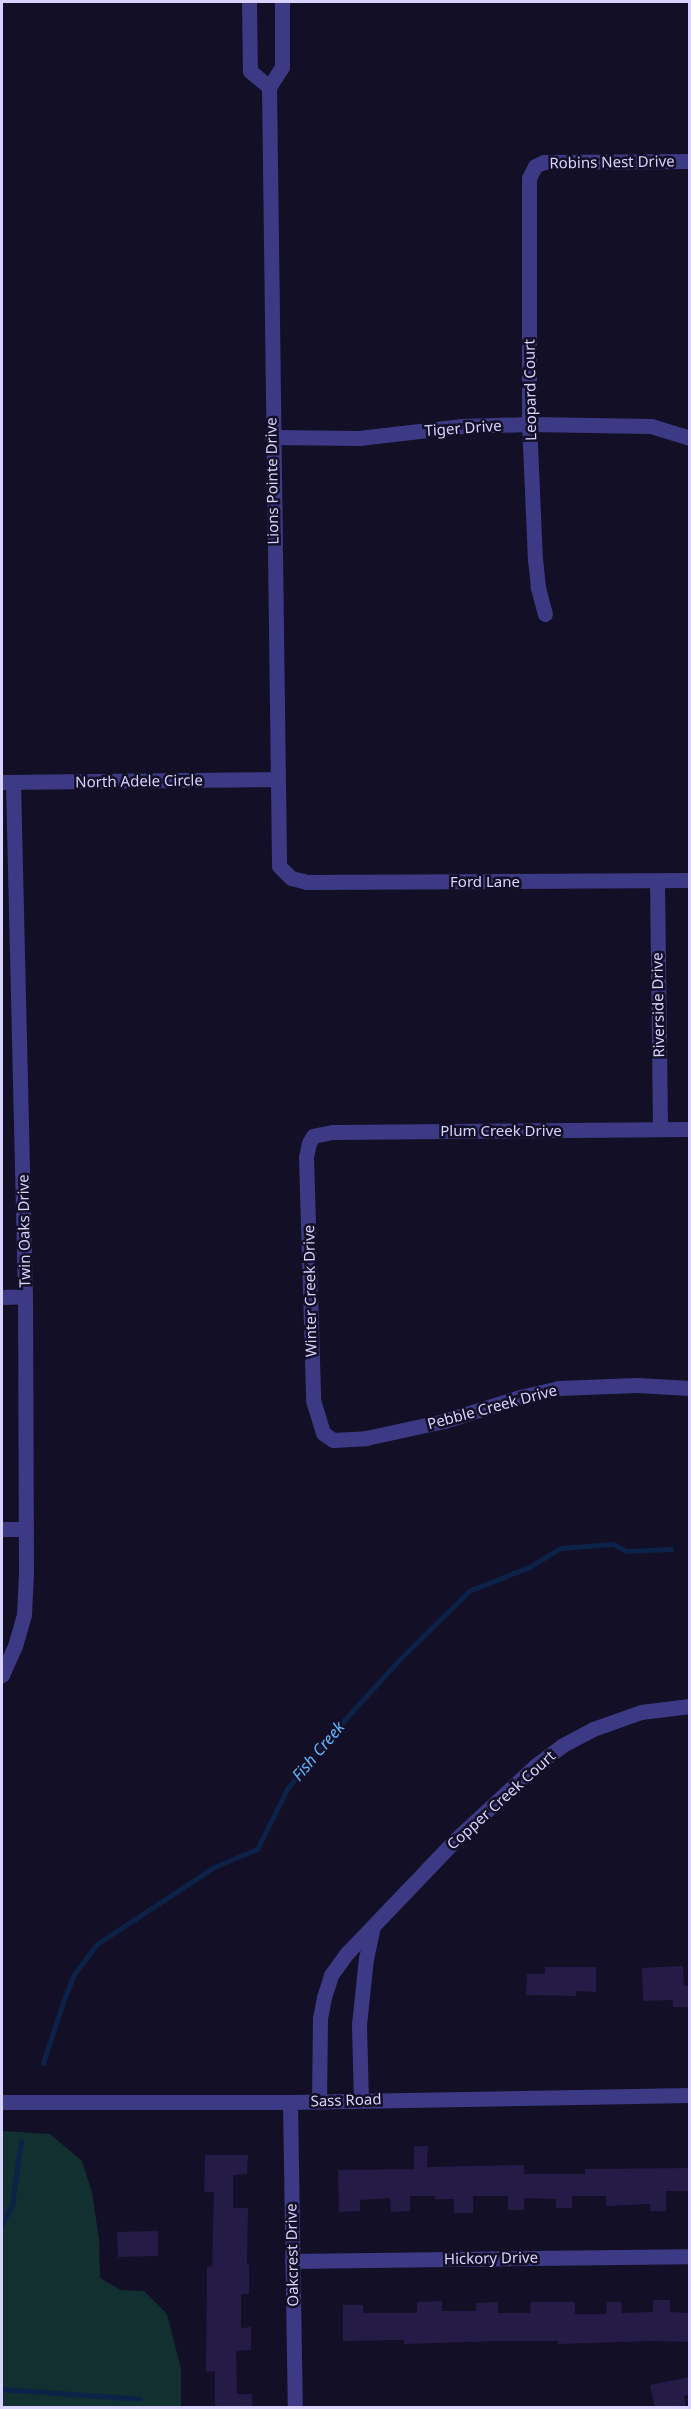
<!DOCTYPE html>
<html>
<head>
<meta charset="utf-8">
<style>
	body { margin:0 }
	#map { position:relative; width:691px; height:2409px; overflow:hidden; background:#130f26; font-family:"Noto Sans",sans-serif }
	div>[style] { position:absolute }
	.green>* { inset:0; background:#12302f }
	.stream>* { height:5px; margin:-2.5px; padding:0 2.5px; transform-origin:2.5px; border-radius:2.5px; background:#0c2248 }
	.building>* { inset:0; background:#241b47 }
	.minor>* { height:15px; margin:-7.5px; padding:0 7.5px; transform-origin:7.5px; border-radius:7.5px; background:#3d3a85 }
	.tertiary>* { height:15px; margin:-7.5px; padding:0 7.5px; transform-origin:7.5px; border-radius:7.5px; background:#3d3a85 }
	span { translate:-50% -50%; white-space:nowrap; text-align:center; line-height:1.15; -webkit-text-stroke:5px #130f26; paint-order:stroke }
	.street-label { font-size:15px; color:#d9d4ff }
	.water-label { font-size:16px; color:#62b6ff; font-style:italic }
	.frame { position:absolute; inset:0; border:3px solid #d9d4ff; pointer-events:none }
</style>
</head>
<body>
<div id="map">
	<div class="green">
		<div style="clip-path:polygon(2px 2131px,50px 2134px,82px 2161px,92px 2192px,99px 2239px,100px 2278px,121px 2290px,144px 2291px,167px 2314px,181px 2369px,181px 2407px,2px 2407px)"></div>
	</div>
	<div class="stream">
		<div style="left:43px;top:2063px;width:64px;rotate:-71.8deg"></div>
		<div style="left:63px;top:2002px;width:31px;rotate:-68deg"></div>
		<div style="left:75px;top:1973px;width:36px;rotate:-53deg"></div>
		<div style="left:97px;top:1944px;width:140px;rotate:-33.3deg"></div>
		<div style="left:214px;top:1867px;width:47px;rotate:-22.7deg"></div>
		<div style="left:257px;top:1849px;width:67px;rotate:-63.4deg"></div>
		<div style="left:287px;top:1789px;width:51px;rotate:-52.2deg"></div>
		<div style="left:318px;top:1749px;width:120px;rotate:-47.7deg"></div>
		<div style="left:399px;top:1660px;width:98px;rotate:-44.6deg"></div>
		<div style="left:469px;top:1591px;width:65px;rotate:-21.8deg"></div>
		<div style="left:529px;top:1567px;width:37px;rotate:-31deg"></div>
		<div style="left:561px;top:1548px;width:52px;rotate:-4.4deg"></div>
		<div style="left:613px;top:1544px;width:15px;rotate:28deg"></div>
		<div style="left:626px;top:1551px;width:45px;rotate:-2.5deg"></div>
		<div style="left:2px;top:2224px;width:22px;rotate:-63deg"></div>
		<div style="left:12px;top:2204px;width:64px;rotate:-81.9deg"></div>
		<div style="left:2px;top:2389px;width:138px;rotate:4.1deg"></div>
	</div>
	<div class="building">
		<div style="clip-path:polygon(683px 1966px,684px 1986px,690px 1986px,690px 2007px,673px 2007px,673px 2000px,643px 2001px,642px 1968px)"></div>
		<div style="clip-path:polygon(545px 1967px,596px 1967px,596px 1992px,576px 1991px,576px 1996px,526px 1995px,527px 1974px,545px 1974px)"></div>
		<div style="clip-path:polygon(414px 2146px,428px 2146px,427px 2167px,524px 2165px,524px 2174px,585px 2174px,585px 2169px,690px 2168px,690px 2191px,666px 2191px,666px 2211px,650px 2211px,650px 2204px,606px 2206px,606px 2196px,572px 2196px,572px 2208px,556px 2208px,556px 2199px,524px 2198px,524px 2210px,508px 2210px,508px 2196px,473px 2196px,473px 2213px,454px 2213px,454px 2199px,435px 2199px,435px 2196px,410px 2196px,410px 2211px,391px 2212px,390px 2198px,360px 2200px,360px 2211px,339px 2212px,338px 2170px,414px 2169px)"></div>
		<div style="clip-path:polygon(205px 2155px,248px 2155px,247px 2174px,233px 2175px,233px 2208px,248px 2208px,247px 2265px,249px 2265px,249px 2294px,241px 2294px,241px 2328px,251px 2327px,251px 2350px,236px 2351px,237px 2394px,252px 2394px,252px 2408px,215px 2408px,215px 2371px,206px 2372px,207px 2267px,212px 2266px,214px 2192px,204px 2192px)"></div>
		<div style="clip-path:polygon(158px 2231px,158px 2256px,118px 2257px,117px 2232px)"></div>
		<div style="clip-path:polygon(653px 2300px,670px 2300px,670px 2312px,690px 2313px,690px 2342px,652px 2341px,558px 2344px,558px 2341px,498px 2341px,404px 2344px,404px 2340px,343px 2341px,343px 2305px,363px 2305px,363px 2313px,417px 2313px,417px 2302px,442px 2301px,442px 2311px,476px 2311px,476px 2303px,498px 2302px,498px 2313px,530px 2313px,531px 2302px,575px 2302px,575px 2314px,606px 2314px,607px 2302px,621px 2302px,622px 2313px,653px 2312px)"></div>
		<div style="clip-path:polygon(690px 2377px,690px 2395px,684px 2396px,686px 2408px,655px 2408px,650px 2385px)"></div>
	</div>
	<div class="minor">
		<div style="left:249px;top:2px;width:69px;rotate:89.2deg"></div>
		<div style="left:250px;top:71px;width:25px;rotate:40deg"></div>
		<div style="left:269px;top:87px;width:24px;rotate:-57deg"></div>
		<div style="left:282px;top:67px;width:65px;rotate:-90deg"></div>
		<div style="left:269px;top:87px;width:779px;rotate:89.26deg"></div>
		<div style="left:279px;top:866px;width:17px;rotate:45deg"></div>
		<div style="left:291px;top:878px;width:16px;rotate:14deg"></div>
		<div style="left:307px;top:882px;width:383px;rotate:-0.3deg"></div>
		<div style="left:272px;top:437px;width:87px;rotate:0.7deg"></div>
		<div style="left:359px;top:438px;width:104px;rotate:-6.6deg"></div>
		<div style="left:462px;top:426px;width:67px;rotate:-1.7deg"></div>
		<div style="left:529px;top:424px;width:122px;rotate:0.9deg"></div>
		<div style="left:651px;top:426px;width:41px;rotate:17.1deg"></div>
		<div style="left:545px;top:614px;width:28px;rotate:-105deg"></div>
		<div style="left:538px;top:587px;width:27px;rotate:-96deg"></div>
		<div style="left:535px;top:560px;width:136px;rotate:-92.5deg"></div>
		<div style="left:529px;top:424px;width:246px;rotate:-90deg"></div>
		<div style="left:529px;top:178px;width:13px;rotate:-63deg"></div>
		<div style="left:535px;top:166px;width:10px;rotate:-24deg"></div>
		<div style="left:544px;top:162px;width:146px;rotate:-0.4deg"></div>
		<div style="left:2px;top:782px;width:274px;rotate:-0.6deg"></div>
		<div style="left:657px;top:881px;width:248px;rotate:89.3deg"></div>
		<div style="left:690px;top:1129px;width:358px;rotate:179.5deg"></div>
		<div style="left:332px;top:1132px;width:19px;rotate:168deg"></div>
		<div style="left:313px;top:1136px;width:8px;rotate:120deg"></div>
		<div style="left:309px;top:1143px;width:14px;rotate:102deg"></div>
		<div style="left:306px;top:1157px;width:243px;rotate:88.3deg"></div>
		<div style="left:313px;top:1400px;width:34px;rotate:73deg"></div>
		<div style="left:323px;top:1433px;width:12px;rotate:35deg"></div>
		<div style="left:333px;top:1440px;width:33px;rotate:-3deg"></div>
		<div style="left:366px;top:1438px;width:80px;rotate:-12.3deg"></div>
		<div style="left:444px;top:1421px;width:80px;rotate:-17.5deg"></div>
		<div style="left:520px;top:1397px;width:39px;rotate:-13deg"></div>
		<div style="left:558px;top:1388px;width:79px;rotate:-2.2deg"></div>
		<div style="left:637px;top:1385px;width:53px;rotate:3.2deg"></div>
		<div style="left:2px;top:1297px;width:23px;rotate:-2deg"></div>
		<div style="left:2px;top:1529px;width:24px"></div>
		<div style="left:2px;top:1675px;width:32px;rotate:-66deg"></div>
		<div style="left:15px;top:1646px;width:33px;rotate:-74deg"></div>
		<div style="left:24px;top:1614px;width:41px;rotate:-87.2deg"></div>
		<div style="left:26px;top:1573px;width:277px;rotate:-90.2deg"></div>
		<div style="left:25px;top:1296px;width:514px;rotate:-91.34deg"></div>
		<div style="left:373px;top:1926px;width:120px;rotate:-46.3deg"></div>
		<div style="left:456px;top:1839px;width:108px;rotate:-42.7deg"></div>
		<div style="left:535px;top:1766px;width:35px;rotate:-37deg"></div>
		<div style="left:563px;top:1745px;width:34px;rotate:-28deg"></div>
		<div style="left:593px;top:1729px;width:51px;rotate:-19.5deg"></div>
		<div style="left:641px;top:1712px;width:49px;rotate:-7deg"></div>
		<div style="left:319px;top:2101px;width:83px;rotate:-89.3deg"></div>
		<div style="left:320px;top:2018px;width:21px;rotate:-79deg"></div>
		<div style="left:324px;top:1997px;width:23px;rotate:-72deg"></div>
		<div style="left:331px;top:1975px;width:27px;rotate:-54deg"></div>
		<div style="left:347px;top:1953px;width:37px;rotate:-46deg"></div>
		<div style="left:373px;top:1926px;width:33px;rotate:102deg"></div>
		<div style="left:366px;top:1958px;width:67px;rotate:96deg"></div>
		<div style="left:359px;top:2025px;width:74px;rotate:88.5deg"></div>
		<div style="left:290px;top:2102px;width:306px;rotate:89.1deg"></div>
		<div style="left:292px;top:2261px;width:398px;rotate:-0.7deg"></div>
	</div>
	<div class="tertiary">
		<div style="left:2px;top:2102px;width:288px"></div>
		<div style="left:290px;top:2102px;width:400px;rotate:-1deg"></div>
	</div>
	<div class="street-label">
		<span style="left:612px;top:162px;rotate:-1deg">Robins Nest Drive</span>
		<span style="left:530px;top:390px;rotate:-91deg">Leopard Court</span>
		<span style="left:463px;top:428px;rotate:-4deg">Tiger Drive</span>
		<span style="left:272px;top:481px;rotate:-91deg">Lions Pointe Drive</span>
		<span style="left:139px;top:781px;rotate:-1deg">North Adele Circle</span>
		<span style="left:485px;top:882px">Ford Lane</span>
		<span style="left:658px;top:1005px;rotate:-91deg">Riverside Drive</span>
		<span style="left:501px;top:1131px">Plum Creek Drive</span>
		<span style="left:24px;top:1231px;rotate:-91deg">Twin Oaks Drive</span>
		<span style="left:310px;top:1291px;rotate:-91deg">Winter Creek Drive</span>
		<span style="left:492px;top:1407px;rotate:-15deg">Pebble Creek Drive</span>
		<span style="left:501px;top:1800px;rotate:-42deg">Copper Creek Court</span>
		<span style="left:346px;top:2100px;rotate:-2deg">Sass Road</span>
		<span style="left:292px;top:2255px;rotate:-91deg">Oakcrest Drive</span>
		<span style="left:491px;top:2258px;rotate:-1deg">Hickory Drive</span>
	</div>
	<div class="water-label">
		<span style="left:318px;top:1751px;rotate:-50deg">Fish Creek</span>
	</div>
	<div class="frame"></div>
</div>
</body>
</html>
